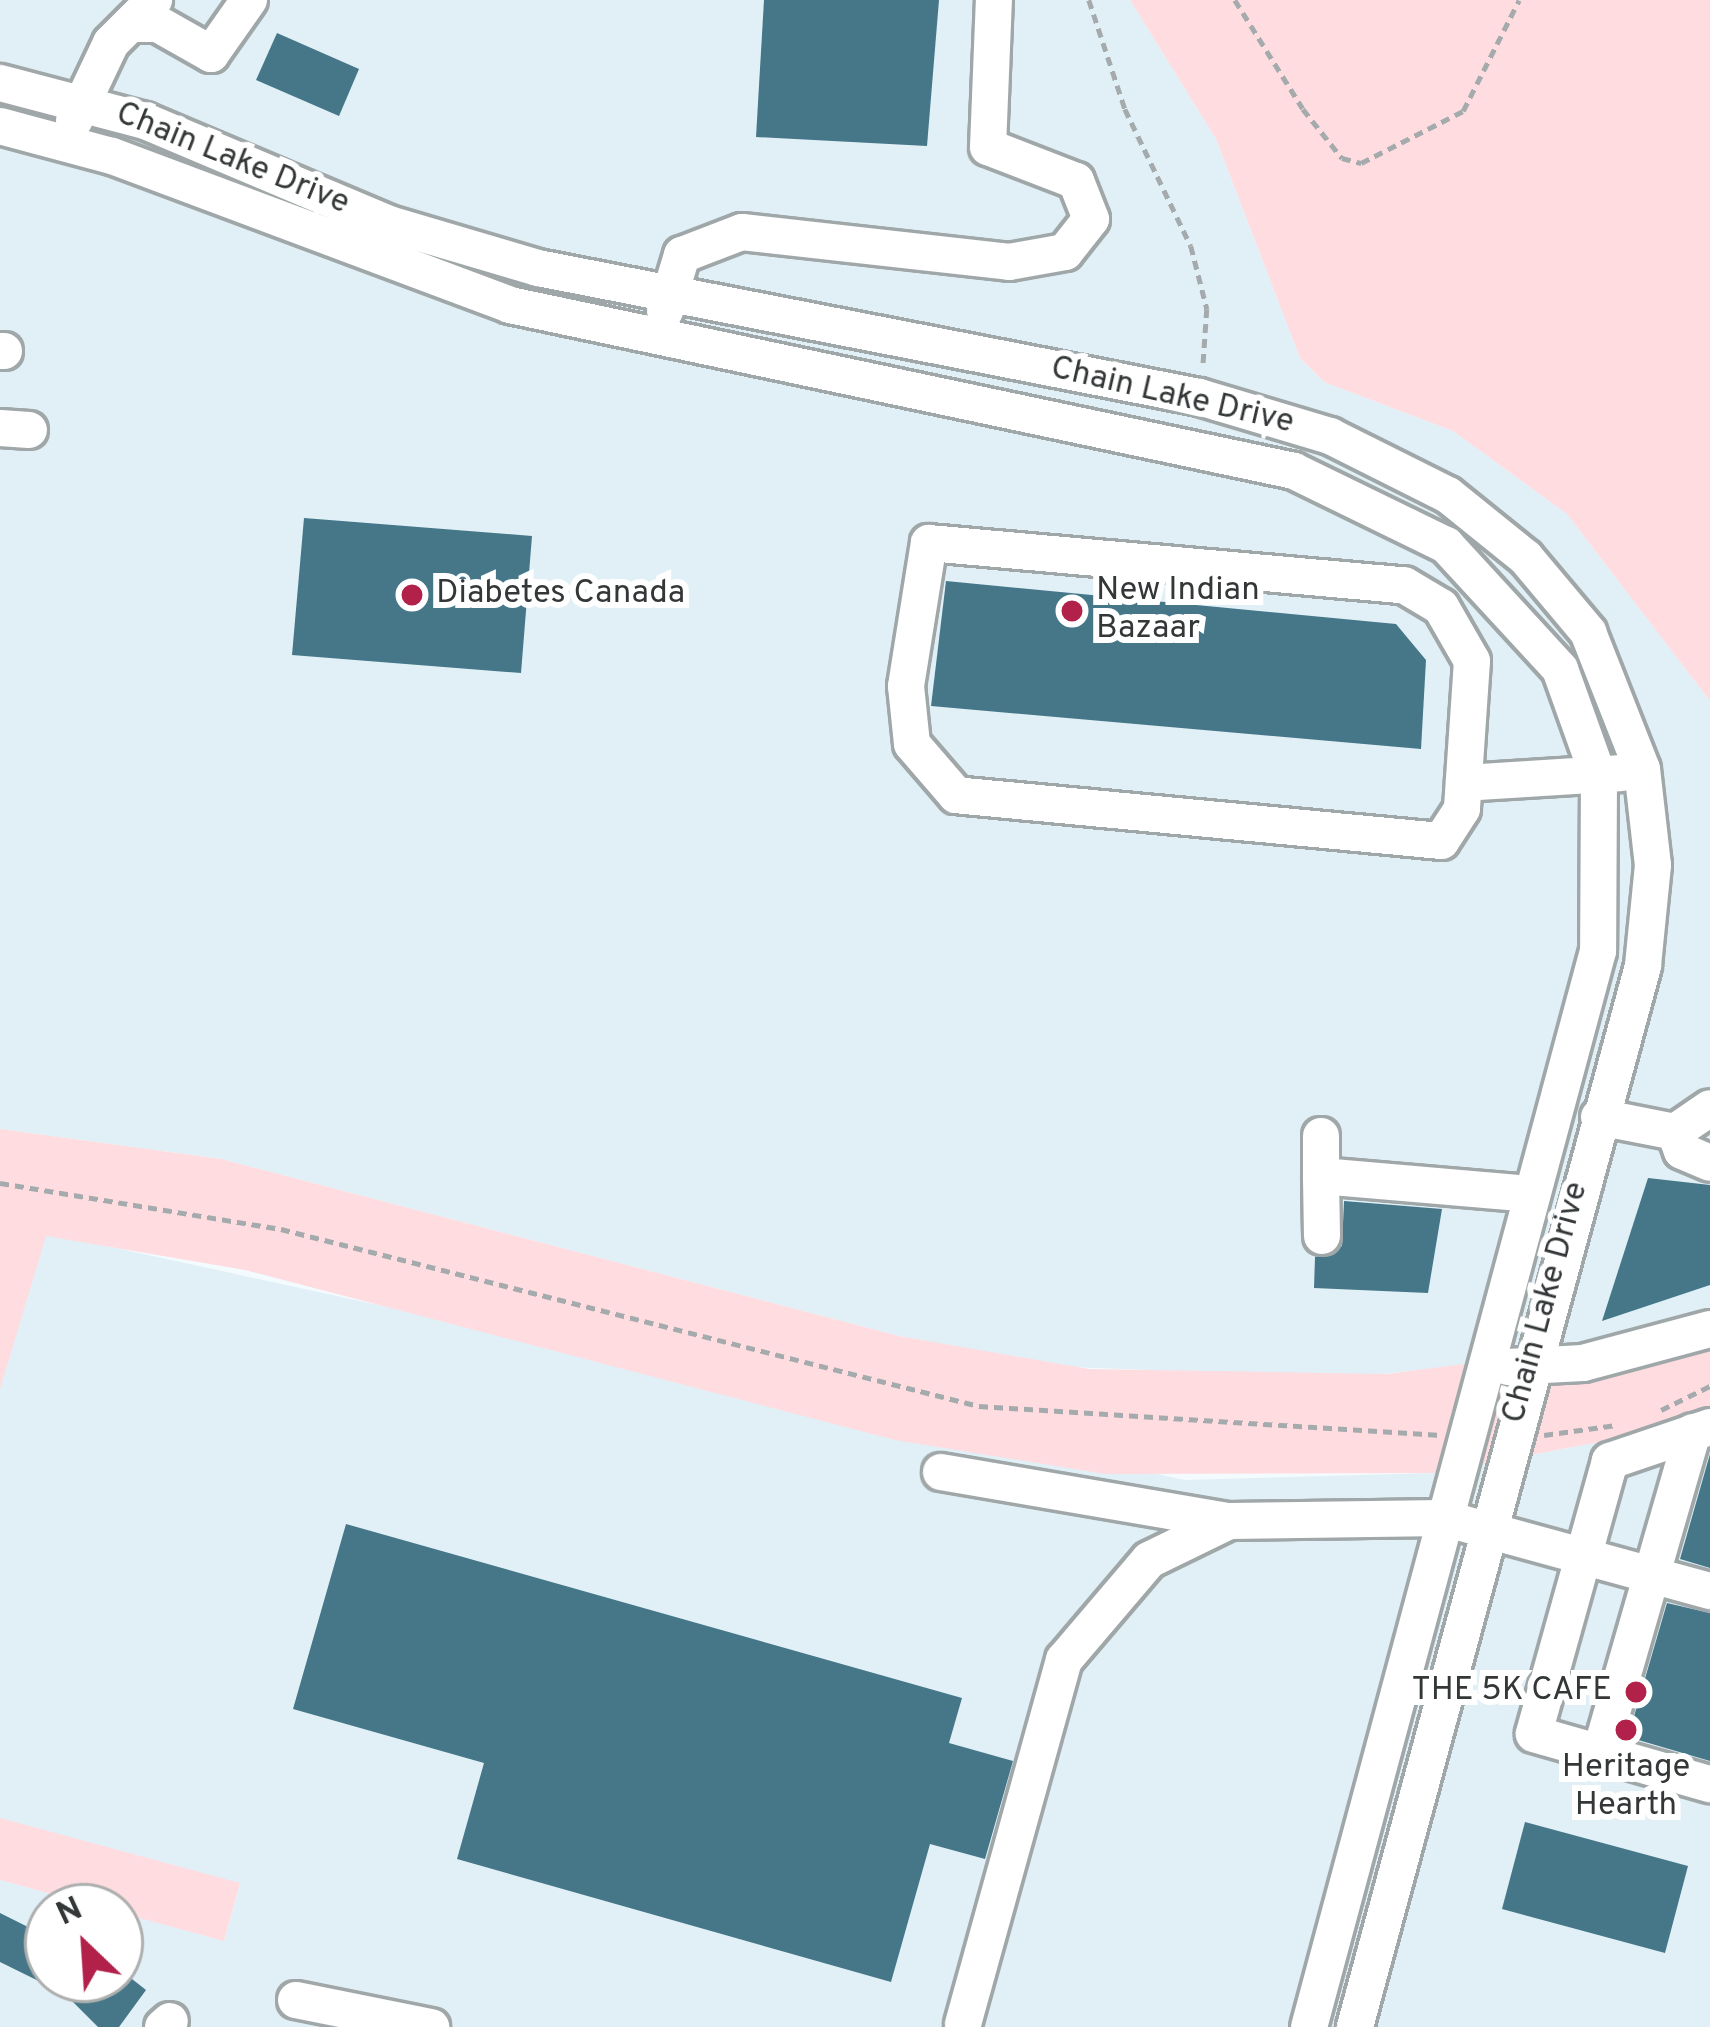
<!DOCTYPE html>
<html>
<head>
<meta charset="utf-8">
<style>
	body { margin:0 }
	#map { position:relative; width:1710px; height:2027px; overflow:hidden; background:#f4fbfe; font-family:Overpass,sans-serif }
	div>[style] { position:absolute }
	.built>* { inset:0; background:#e1f0f6 }
	.green>* { inset:0; background:#fedce0 }
	.building>* { inset:0; background:#457789 }
	.path>* { height:4.5px; margin-top:-2.25px; transform-origin:0; background:repeating-linear-gradient(90deg,#a5abad 0 9px,transparent 0 15px) }
	.roads { filter:drop-shadow(3px 0 #a0a7a9) drop-shadow(-3px 0 #a0a7a9) drop-shadow(0 3px #a0a7a9) drop-shadow(0 -3px #a0a7a9) }
	.minor>* { height:36px; margin:-18px; padding:0 18px; transform-origin:18px; border-radius:18px; background:#fff }
	.dots>* { width:33px; height:33px; translate:-50% -50%; box-sizing:border-box; border:6px solid #fff; border-radius:50% }
	span { translate:-50% -50%; white-space:nowrap; text-align:center; line-height:1.15; -webkit-text-stroke:12px #fff; paint-order:stroke }
	.street-label { font-size:33px; color:#343738 }
	.poi-label { font-size:33px; color:#343738 }
	.left { translate:0 -50%; text-align:left }
	.right { translate:-100% -50%; text-align:right }
	.north { position:absolute; left:24px; top:1883px; width:120px; height:120px; box-sizing:border-box; background:#fff; border:3px solid #aeafaf; border-radius:50%; rotate:335deg; font-size:33px; font-weight:700; line-height:48px; text-align:center; color:#343738 }
	.north::after { content:''; display:block; margin:auto; width:42px; height:54px; background:#b2214a; clip-path:polygon(50% 0,100% 100%,50% 72%,0 100%) }
</style>
</head>
<body>
<div id="map">
	<div class="built">
		<div style="clip-path:polygon(0 0,1130px 0,1216px 139px,1300px 358px,1324px 382px,1453px 431px,1567px 514px,1710px 701px,1710px 1314px,1503px 1361px,1353px 1377px,1066px 1367px,899px 1336px,221px 1159px,0 1129px)"></div>
		<div style="clip-path:polygon(33px 1230px,1185px 1480px,1435px 1473px,1710px 1421px,1710px 2027px,0 2027px,0 1880px,100px 1907px,48px 1907px,48px 1979px,120px 1979px,120px 1912px,224px 1941px,240px 1884px,0 1823px,0 1349px)"></div>
	</div>
	<div class="green">
		<div style="clip-path:polygon(1130px 0,1710px 0,1710px 701px,1567px 514px,1453px 431px,1324px 382px,1300px 358px,1216px 139px)"></div>
		<div style="clip-path:polygon(0 1129px,221px 1159px,899px 1336px,1089px 1369px,1386px 1374px,1550px 1353px,1710px 1314px,1710px 1421px,1435px 1473px,1105px 1474px,895px 1440px,245px 1270px,46px 1236px,0 1389px)"></div>
		<div style="clip-path:polygon(0 1818px,240px 1883px,224px 1941px,0 1880px)"></div>
	</div>
	<div class="building">
		<div style="clip-path:polygon(764px 0,939px 0,927px 146px,756px 137px)"></div>
		<div style="clip-path:polygon(277px 33px,359px 69px,339px 116px,256px 80px)"></div>
		<div style="clip-path:polygon(304px 518px,532px 536px,521px 673px,292px 655px)"></div>
		<div style="clip-path:polygon(946px 581px,1396px 624px,1426px 660px,1421px 749px,931px 706px)"></div>
		<div style="clip-path:polygon(1648px 1178px,1710px 1185px,1710px 1285px,1602px 1321px)"></div>
		<div style="clip-path:polygon(1344px 1201px,1442px 1209px,1428px 1293px,1314px 1288px,1315px 1257px,1342px 1246px)"></div>
		<div style="clip-path:polygon(1710px 1454px,1710px 1568px,1680px 1559px)"></div>
		<div style="clip-path:polygon(346px 1524px,962px 1698px,949px 1743px,1013px 1761px,985px 1859px,930px 1844px,891px 1982px,457px 1859px,484px 1763px,293px 1709px)"></div>
		<div style="clip-path:polygon(1667px 1603px,1710px 1613px,1710px 1761px,1628px 1737px)"></div>
		<div style="clip-path:polygon(1525px 1822px,1688px 1866px,1665px 1953px,1502px 1909px)"></div>
		<div style="clip-path:polygon(0 1913px,48px 1937px,48px 1979px,132px 1979px,146px 1990px,119px 2027px,98px 2027px,65px 1994px,0 1962px)"></div>
	</div>
	<div class="path">
		<div style="left:1089px;top:0;width:115px;rotate:71.7deg"></div>
		<div style="left:1125px;top:109px;width:152px;rotate:64.3deg"></div>
		<div style="left:1191px;top:246px;width:65px;rotate:75.7deg"></div>
		<div style="left:1207px;top:309px;width:59px;rotate:93.9deg"></div>
		<div style="left:1235px;top:0;width:128px;rotate:58deg"></div>
		<div style="left:1303px;top:109px;width:63px;rotate:51.5deg"></div>
		<div style="left:1342px;top:158px;width:20px;rotate:15deg"></div>
		<div style="left:1361px;top:163px;width:114px;rotate:-27deg"></div>
		<div style="left:1463px;top:111px;width:124px;rotate:-63.2deg"></div>
		<div style="left:0;top:1183px;width:285px;rotate:9.3deg"></div>
		<div style="left:281px;top:1229px;width:720px;rotate:14.23deg"></div>
		<div style="left:979px;top:1406px;width:459px;rotate:3.6deg"></div>
		<div style="left:1661px;top:1410px;width:55px;rotate:-26.1deg"></div>
		<div style="left:1544px;top:1435px;width:73px;rotate:-7.9deg"></div>
	</div>
	<div class="roads">
		<div class="minor">
			<div style="left:131px;top:24px;width:27px"></div>
			<div style="left:158px;top:24px;width:61px;rotate:29.5deg"></div>
			<div style="left:211px;top:54px;width:66px;rotate:-54.9deg"></div>
			<div style="left:0;top:83px;width:150px;rotate:14.7deg"></div>
			<div style="left:145px;top:121px;width:262px;rotate:22.9deg"></div>
			<div style="left:386px;top:223px;width:159px;rotate:16.5deg"></div>
			<div style="left:538px;top:268px;width:673px;rotate:11.04deg"></div>
			<div style="left:1199px;top:397px;width:137px;rotate:16.6deg"></div>
			<div style="left:1330px;top:436px;width:132px;rotate:26.6deg"></div>
			<div style="left:1448px;top:495px;width:100px;rotate:38.9deg"></div>
			<div style="left:1526px;top:558px;width:97px;rotate:50deg"></div>
			<div style="left:1588px;top:632px;width:147px;rotate:68.5deg"></div>
			<div style="left:1642px;top:769px;width:97px;rotate:83.5deg"></div>
			<div style="left:1653px;top:865px;width:101px;rotate:95.7deg"></div>
			<div style="left:1643px;top:966px;width:1099px;rotate:105.19deg"></div>
			<div style="left:74px;top:121px;width:86px;rotate:-64.6deg"></div>
			<div style="left:111px;top:43px;width:61px;rotate:-45deg"></div>
			<div style="left:0;top:126px;width:116px;rotate:15deg"></div>
			<div style="left:112px;top:156px;width:425px;rotate:20.5deg"></div>
			<div style="left:510px;top:305px;width:801px;rotate:11.95deg"></div>
			<div style="left:1294px;top:471px;width:169px;rotate:26deg"></div>
			<div style="left:1446px;top:545px;width:168px;rotate:47.4deg"></div>
			<div style="left:1560px;top:669px;width:116px;rotate:70.3deg"></div>
			<div style="left:1599px;top:778px;width:173px;rotate:90.3deg"></div>
			<div style="left:1598px;top:951px;width:1114px;rotate:105.03deg"></div>
			<div style="left:665px;top:311px;width:59px;rotate:-73.1deg"></div>
			<div style="left:682px;top:255px;width:64px;rotate:-21deg"></div>
			<div style="left:742px;top:232px;width:269px;rotate:6.4deg"></div>
			<div style="left:1009px;top:262px;width:57px;rotate:-10.1deg"></div>
			<div style="left:1065px;top:252px;width:42px;rotate:-51.8deg"></div>
			<div style="left:1091px;top:219px;width:41px;rotate:-111.5deg"></div>
			<div style="left:1076px;top:181px;width:94px;rotate:-158.9deg"></div>
			<div style="left:988px;top:147px;width:147px;rotate:-87.7deg"></div>
			<div style="left:0;top:351px;width:4px"></div>
			<div style="left:0;top:428px;width:29px;rotate:4deg"></div>
			<div style="left:929px;top:543px;width:477px;rotate:5.1deg"></div>
			<div style="left:1404px;top:585px;width:43px;rotate:30.7deg"></div>
			<div style="left:1441px;top:607px;width:62px;rotate:60.1deg"></div>
			<div style="left:1472px;top:661px;width:148px;rotate:93.9deg"></div>
			<div style="left:1462px;top:809px;width:38px;rotate:123deg"></div>
			<div style="left:1441px;top:841px;width:487px;rotate:-174.6deg"></div>
			<div style="left:956px;top:795px;width:67px;rotate:-130.8deg"></div>
			<div style="left:912px;top:744px;width:58px;rotate:-95.9deg"></div>
			<div style="left:906px;top:686px;width:145px;rotate:-80.9deg"></div>
			<div style="left:1464px;top:783px;width:157px;rotate:-3.6deg"></div>
			<div style="left:1599px;top:1117px;width:77px;rotate:11.2deg"></div>
			<div style="left:1675px;top:1132px;width:42px;rotate:-34.4deg"></div>
			<div style="left:1675px;top:1132px;width:20px;rotate:70deg"></div>
			<div style="left:1682px;top:1151px;width:30px;rotate:23deg"></div>
			<div style="left:1321px;top:1136px;width:40px;rotate:90deg"></div>
			<div style="left:1322px;top:1236px;width:60px;rotate:-91deg"></div>
			<div style="left:1321px;top:1176px;width:212px;rotate:4.9deg"></div>
			<div style="left:1508px;top:1367px;width:75px;rotate:-3.1deg"></div>
			<div style="left:1583px;top:1363px;width:131px;rotate:-15deg"></div>
			<div style="left:1710px;top:1427px;width:106px;rotate:161.2deg"></div>
			<div style="left:1610px;top:1461px;width:283px;rotate:105.6deg"></div>
			<div style="left:1534px;top:1734px;width:183px;rotate:15.9deg"></div>
			<div style="left:941px;top:1472px;width:292px;rotate:9.7deg"></div>
			<div style="left:1600px;top:1754px;width:335px;rotate:-73.9deg"></div>
			<div style="left:296px;top:2000px;width:138px;rotate:11.3deg"></div>
			<div style="left:963px;top:2024px;width:378px;rotate:-74.5deg"></div>
			<div style="left:1064px;top:1660px;width:131px;rotate:-49.6deg"></div>
			<div style="left:1149px;top:1560px;width:89px;rotate:-26deg"></div>
			<div style="left:1229px;top:1521px;width:214px;rotate:-0.8deg"></div>
			<div style="left:1443px;top:1518px;width:277px;rotate:15.3deg"></div>
			<div style="left:163px;top:2027px;width:9px;rotate:-41deg"></div>
		</div>
	</div>
	<div class="dots">
		<div style="left:412px;top:595px;background:#b2214a"></div>
		<div style="left:1072px;top:611px;background:#b2214a"></div>
		<div style="left:1636px;top:1692px;background:#b2214a"></div>
		<div style="left:1626px;top:1730px;background:#b2214a"></div>
	</div>
	<div class="street-label">
		<span style="left:232px;top:160px;rotate:22deg">Chain Lake Drive</span>
		<span style="left:1172px;top:397px;rotate:13deg">Chain Lake Drive</span>
		<span style="left:1547px;top:1303px;rotate:-75deg">Chain Lake Drive</span>
	</div>
	<div class="poi-label">
		<span class="left" style="left:1096px;top:611px">New Indian<br>Bazaar</span>
		<span class="left" style="left:436px;top:595px">Diabetes Canada</span>
		<span class="right" style="left:1612px;top:1692px">THE 5K CAFE</span>
		<span style="left:1626px;top:1788px">Heritage<br>Hearth</span>
	</div>
	<div class="north">N</div>
</div>
</body>
</html>
